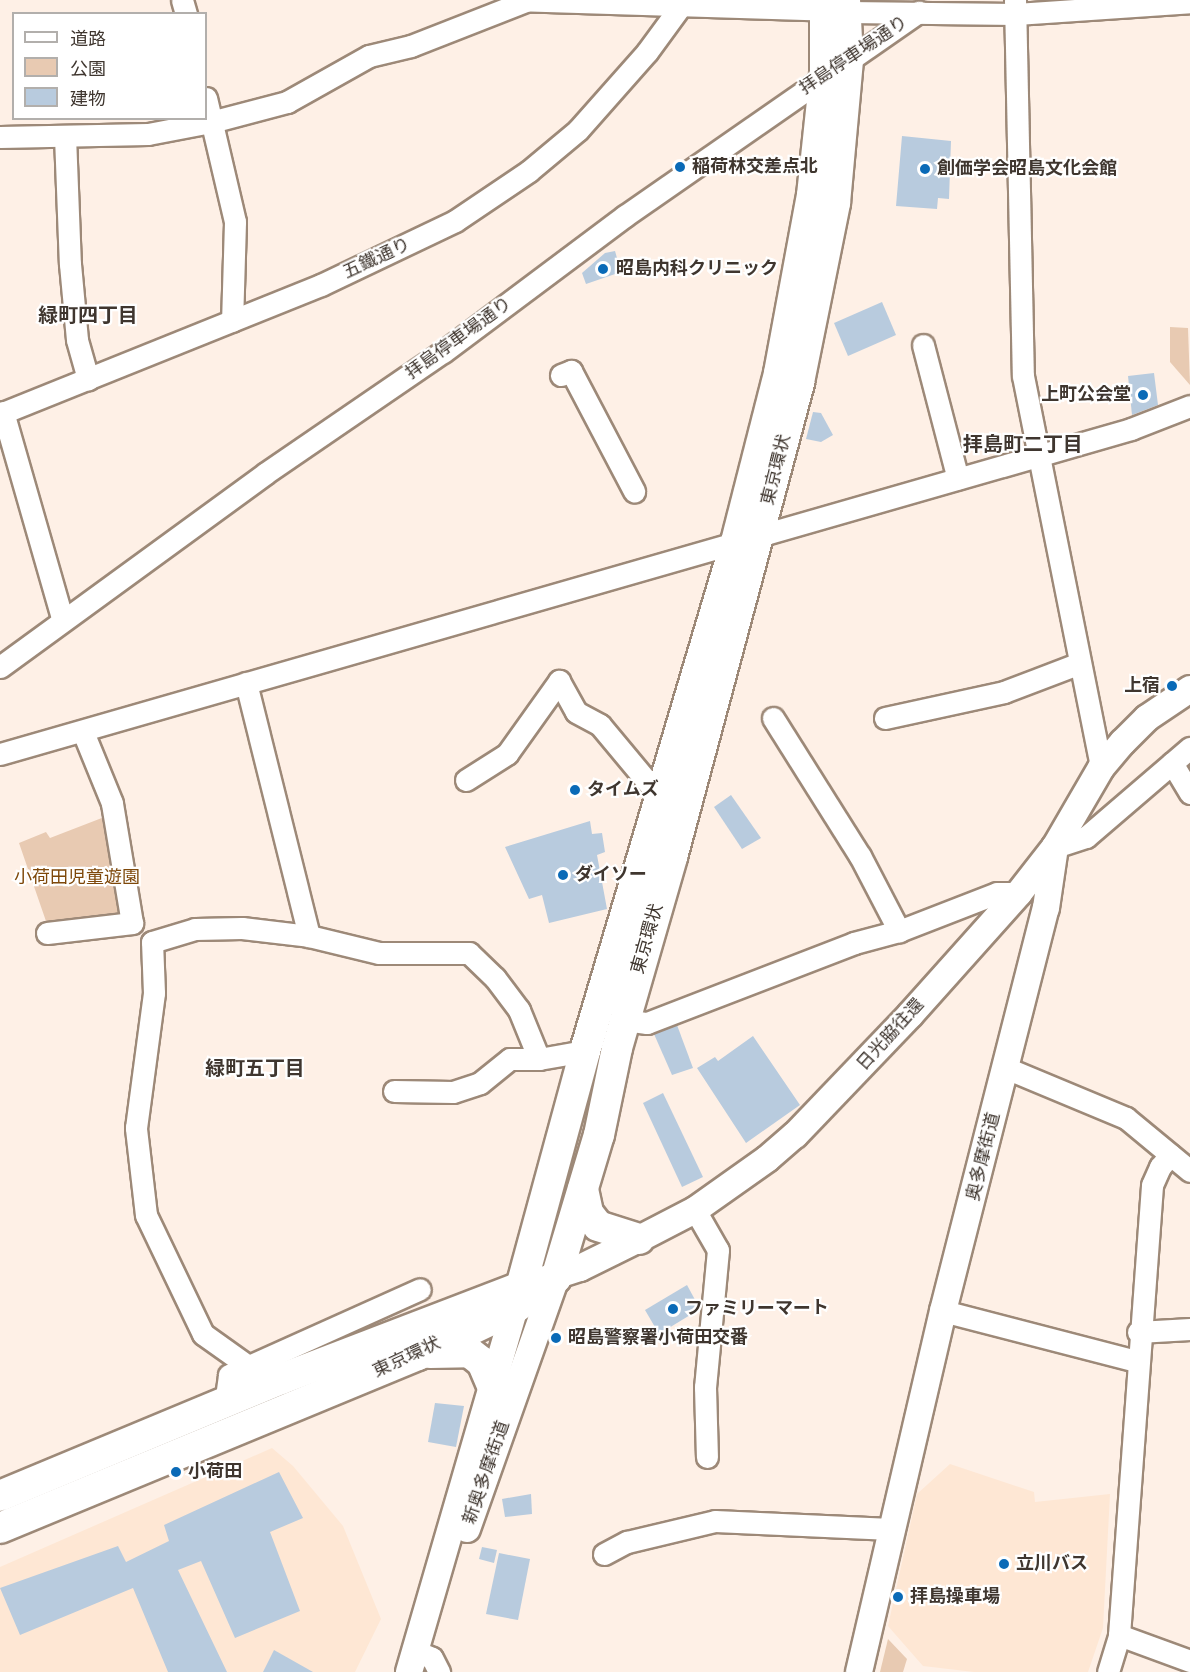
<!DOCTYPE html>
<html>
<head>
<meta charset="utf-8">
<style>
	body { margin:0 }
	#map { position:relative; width:1190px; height:1672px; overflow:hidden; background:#fef0e6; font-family:"Alegreya Sans","Noto Sans JP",sans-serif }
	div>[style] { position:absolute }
	.built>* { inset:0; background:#fee7d4 }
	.green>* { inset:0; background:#e8cab2 }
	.building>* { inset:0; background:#b8cbde }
	.roads { filter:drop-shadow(2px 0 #9d8978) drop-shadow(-2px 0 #9d8978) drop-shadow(0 2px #9d8978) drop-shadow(0 -2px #9d8978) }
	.minor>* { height:21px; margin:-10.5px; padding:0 10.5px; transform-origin:10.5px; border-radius:10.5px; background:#fff }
	.major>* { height:26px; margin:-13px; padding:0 13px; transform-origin:13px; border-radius:13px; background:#fff }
	.highway>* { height:30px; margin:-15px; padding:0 15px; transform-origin:15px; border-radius:15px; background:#fff }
	.dots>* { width:16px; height:16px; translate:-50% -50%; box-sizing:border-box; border:3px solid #fff; border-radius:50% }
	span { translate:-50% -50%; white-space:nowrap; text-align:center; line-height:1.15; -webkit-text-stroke:4.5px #fff; paint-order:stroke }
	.street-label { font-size:18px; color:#3f362f }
	.poi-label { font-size:18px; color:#3f362f; font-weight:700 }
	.left { translate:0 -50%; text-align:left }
	.right { translate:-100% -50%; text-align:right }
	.park-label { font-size:18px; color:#7e480a }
	.neighbourhood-label { font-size:20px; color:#3f362f; font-weight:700 }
	.legend { position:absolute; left:12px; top:12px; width:195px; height:108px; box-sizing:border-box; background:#fff; border:2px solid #b2afac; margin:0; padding:8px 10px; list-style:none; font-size:18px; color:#3f362f }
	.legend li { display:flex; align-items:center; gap:12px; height:30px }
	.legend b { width:30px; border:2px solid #b2afac }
</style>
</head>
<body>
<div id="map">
	<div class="built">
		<div style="clip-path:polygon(272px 1448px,293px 1466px,343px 1526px,381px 1619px,355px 1672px,0 1672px,0 1567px)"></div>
		<div style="clip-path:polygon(950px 1464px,1034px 1492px,1035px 1502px,1110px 1494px,1103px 1628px,1088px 1672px,974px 1672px,923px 1666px,888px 1626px,917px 1494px)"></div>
	</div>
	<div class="green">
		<div style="clip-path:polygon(1170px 327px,1188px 328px,1190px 385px,1170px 362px)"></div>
		<div style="clip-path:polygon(107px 816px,129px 913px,48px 927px,19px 843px,46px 832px,50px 838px)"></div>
		<div style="clip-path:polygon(888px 1639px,907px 1659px,903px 1672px,880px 1672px)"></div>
	</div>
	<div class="building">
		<div style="clip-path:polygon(902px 136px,951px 141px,949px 199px,938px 198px,937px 209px,896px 206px)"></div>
		<div style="clip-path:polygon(615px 251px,621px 272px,586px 284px,582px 273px,605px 253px)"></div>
		<div style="clip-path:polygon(882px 302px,896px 335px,848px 356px,834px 323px)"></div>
		<div style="clip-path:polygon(1154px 373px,1158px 405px,1132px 415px,1128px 376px)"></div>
		<div style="clip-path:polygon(813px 412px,821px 413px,833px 435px,821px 442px,806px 439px)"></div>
		<div style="clip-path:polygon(731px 795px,761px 838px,742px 849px,714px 807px)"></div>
		<div style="clip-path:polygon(590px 821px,592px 834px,602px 833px,605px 852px,597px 855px,607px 909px,549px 923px,542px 895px,529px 899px,505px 847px)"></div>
		<div style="clip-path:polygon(677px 1025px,693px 1068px,672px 1075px,654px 1034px)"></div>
		<div style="clip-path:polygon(753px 1036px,800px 1105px,746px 1143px,697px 1068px,715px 1057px,718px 1061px)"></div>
		<div style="clip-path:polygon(663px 1093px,703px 1177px,682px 1187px,643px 1103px)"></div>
		<div style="clip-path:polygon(687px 1285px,700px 1309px,659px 1334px,645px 1310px)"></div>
		<div style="clip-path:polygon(435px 1403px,464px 1406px,456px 1447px,428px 1442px)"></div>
		<div style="clip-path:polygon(279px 1472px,303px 1518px,270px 1532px,300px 1611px,235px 1638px,201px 1561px,178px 1570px,227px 1672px,168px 1672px,133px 1588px,20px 1635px,0 1588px,118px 1546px,126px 1562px,169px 1541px,164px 1525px)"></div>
		<div style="clip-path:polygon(531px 1494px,532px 1514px,505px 1517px,502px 1499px)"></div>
		<div style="clip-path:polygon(482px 1547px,497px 1550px,494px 1563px,479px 1559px)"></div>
		<div style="clip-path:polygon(499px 1553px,530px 1559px,518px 1620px,486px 1614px)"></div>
		<div style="clip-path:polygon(274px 1650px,313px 1672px,263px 1672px)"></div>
	</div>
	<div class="roads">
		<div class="minor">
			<div style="left:182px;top:0;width:15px;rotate:74deg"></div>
			<div style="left:516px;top:0;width:310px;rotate:1.8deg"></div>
			<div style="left:1015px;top:0;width:376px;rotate:88.8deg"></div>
			<div style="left:1023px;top:376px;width:400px;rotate:78.7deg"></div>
			<div style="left:847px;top:12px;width:169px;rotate:0.7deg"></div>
			<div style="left:1016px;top:14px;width:174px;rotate:-3.9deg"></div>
			<div style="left:206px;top:98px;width:127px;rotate:76.8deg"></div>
			<div style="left:235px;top:222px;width:99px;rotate:91.7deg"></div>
			<div style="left:65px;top:136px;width:128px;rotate:87.8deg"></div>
			<div style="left:70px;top:264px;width:76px;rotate:84.7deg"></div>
			<div style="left:77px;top:340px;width:41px;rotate:74.2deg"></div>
			<div style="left:0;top:137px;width:148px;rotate:-1.2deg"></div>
			<div style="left:148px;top:134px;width:64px;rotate:-10.8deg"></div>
			<div style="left:211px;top:122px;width:79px;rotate:-14.7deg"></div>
			<div style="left:287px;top:102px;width:94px;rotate:-29.3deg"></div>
			<div style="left:369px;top:56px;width:43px;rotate:-13.4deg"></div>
			<div style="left:411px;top:46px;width:123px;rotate:-21.4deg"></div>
			<div style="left:923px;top:345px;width:138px;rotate:75.4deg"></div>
			<div style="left:561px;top:375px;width:11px;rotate:-22deg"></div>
			<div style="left:571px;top:371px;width:136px;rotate:62.3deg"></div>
			<div style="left:3px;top:412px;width:217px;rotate:74deg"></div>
			<div style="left:0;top:414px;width:346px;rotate:-21.9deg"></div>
			<div style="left:321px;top:285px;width:148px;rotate:-25.5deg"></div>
			<div style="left:455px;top:221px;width:89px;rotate:-34deg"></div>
			<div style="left:529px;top:171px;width:64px;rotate:-39.9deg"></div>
			<div style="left:578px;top:130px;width:104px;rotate:-48.5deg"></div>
			<div style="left:647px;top:52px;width:64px;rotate:-53.8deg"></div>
			<div style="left:0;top:667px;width:329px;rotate:-36.1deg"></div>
			<div style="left:266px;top:473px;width:214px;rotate:-34.4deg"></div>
			<div style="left:443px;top:352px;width:227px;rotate:-36.8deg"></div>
			<div style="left:625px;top:216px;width:358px;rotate:-34.8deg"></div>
			<div style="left:246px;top:683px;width:261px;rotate:76deg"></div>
			<div style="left:773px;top:718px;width:163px;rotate:57.8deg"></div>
			<div style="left:860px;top:856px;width:85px;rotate:62.5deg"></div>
			<div style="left:885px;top:718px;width:122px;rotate:-12.3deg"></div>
			<div style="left:1004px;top:692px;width:81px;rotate:-20.9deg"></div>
			<div style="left:0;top:754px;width:1177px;rotate:-16.03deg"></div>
			<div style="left:1131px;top:429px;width:63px;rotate:-21.3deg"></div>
			<div style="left:1172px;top:763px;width:35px;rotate:59deg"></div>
			<div style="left:466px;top:780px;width:49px;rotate:-32.4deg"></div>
			<div style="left:507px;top:754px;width:90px;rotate:-54.5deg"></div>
			<div style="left:559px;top:681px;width:35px;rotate:61deg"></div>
			<div style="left:576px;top:712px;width:27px;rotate:28deg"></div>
			<div style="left:600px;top:725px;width:94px;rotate:50.2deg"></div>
			<div style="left:1055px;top:847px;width:33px;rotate:-18deg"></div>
			<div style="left:1086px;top:837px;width:137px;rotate:-40.6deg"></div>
			<div style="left:47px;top:933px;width:86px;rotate:-6.7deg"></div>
			<div style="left:132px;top:923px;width:122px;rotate:-99.5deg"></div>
			<div style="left:112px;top:803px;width:77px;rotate:-112.2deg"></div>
			<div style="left:625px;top:1020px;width:22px;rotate:8deg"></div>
			<div style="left:647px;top:1023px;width:222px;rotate:-21.1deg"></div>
			<div style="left:854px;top:943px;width:47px;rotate:-14.9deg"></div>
			<div style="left:899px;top:931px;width:105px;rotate:-21.2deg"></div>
			<div style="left:997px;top:893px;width:22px"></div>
			<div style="left:1006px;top:1068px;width:130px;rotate:22.6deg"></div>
			<div style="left:1126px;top:1118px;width:83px;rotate:39.6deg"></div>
			<div style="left:394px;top:1091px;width:59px;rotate:1deg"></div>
			<div style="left:453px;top:1092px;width:28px;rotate:-18deg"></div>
			<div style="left:480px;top:1083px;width:38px;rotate:-39deg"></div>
			<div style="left:510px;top:1059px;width:29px"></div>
			<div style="left:695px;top:1210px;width:46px;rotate:60.1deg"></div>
			<div style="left:718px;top:1250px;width:138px;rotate:95.4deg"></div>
			<div style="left:705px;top:1387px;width:70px;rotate:88.4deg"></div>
			<div style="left:943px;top:1311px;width:199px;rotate:14.5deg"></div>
			<div style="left:1138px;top:1332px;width:52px;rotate:-3.3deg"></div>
			<div style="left:248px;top:1366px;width:55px;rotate:-144.6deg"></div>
			<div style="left:203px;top:1334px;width:132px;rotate:-115.6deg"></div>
			<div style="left:146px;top:1215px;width:88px;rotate:-96.6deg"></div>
			<div style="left:136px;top:1128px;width:136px;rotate:-82.4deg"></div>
			<div style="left:154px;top:993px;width:51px;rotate:-92.2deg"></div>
			<div style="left:152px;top:942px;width:45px;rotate:-16.8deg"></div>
			<div style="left:195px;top:929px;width:47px;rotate:-1.2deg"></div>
			<div style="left:242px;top:928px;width:67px;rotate:6.8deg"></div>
			<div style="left:309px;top:936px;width:72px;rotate:13.7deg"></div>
			<div style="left:379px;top:953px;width:90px"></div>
			<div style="left:469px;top:953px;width:36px;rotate:44deg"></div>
			<div style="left:495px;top:978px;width:40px;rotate:53deg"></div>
			<div style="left:519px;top:1010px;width:53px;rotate:67.8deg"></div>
			<div style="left:539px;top:1059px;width:47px;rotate:-9.9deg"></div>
			<div style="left:225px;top:1404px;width:29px;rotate:-82deg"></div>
			<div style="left:229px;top:1375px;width:209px;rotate:-24.2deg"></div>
			<div style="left:604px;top:1554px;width:26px;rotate:-28deg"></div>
			<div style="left:627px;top:1542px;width:90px;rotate:-13.4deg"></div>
			<div style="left:715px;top:1521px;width:176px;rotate:2.6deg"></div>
			<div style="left:1119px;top:1635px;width:76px;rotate:20.1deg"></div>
			<div style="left:415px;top:1651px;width:18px;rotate:22deg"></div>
			<div style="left:432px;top:1658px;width:16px;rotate:63deg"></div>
			<div style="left:1108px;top:1672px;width:39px;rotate:-73deg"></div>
			<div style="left:1119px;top:1635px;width:451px;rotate:-85.8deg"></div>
			<div style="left:1152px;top:1185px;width:20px;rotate:-66deg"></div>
			<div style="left:1160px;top:1167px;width:16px;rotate:-50deg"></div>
		</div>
		<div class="major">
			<div style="left:467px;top:1529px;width:266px;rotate:-70.5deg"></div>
			<div style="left:409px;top:1672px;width:401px;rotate:-73.8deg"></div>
			<div style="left:521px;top:1287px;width:62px;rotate:-17.9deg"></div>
			<div style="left:580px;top:1268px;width:66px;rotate:-26.2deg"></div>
			<div style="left:639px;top:1239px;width:63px;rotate:-27.4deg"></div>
			<div style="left:695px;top:1210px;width:88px;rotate:-35.3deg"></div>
			<div style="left:767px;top:1159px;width:37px;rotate:-41deg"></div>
			<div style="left:795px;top:1135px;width:166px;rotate:-46.2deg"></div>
			<div style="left:910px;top:1015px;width:164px;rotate:-48.2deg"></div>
			<div style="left:1019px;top:893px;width:58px;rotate:-52deg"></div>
			<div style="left:859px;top:1672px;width:371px;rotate:-76.9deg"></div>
			<div style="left:943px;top:1311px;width:416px;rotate:-75.7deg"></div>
			<div style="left:1046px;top:908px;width:62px;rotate:-81.6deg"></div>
			<div style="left:1055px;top:847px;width:91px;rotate:-59.8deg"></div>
			<div style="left:1101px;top:768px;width:34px;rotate:-50deg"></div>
			<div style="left:1123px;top:742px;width:34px;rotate:-45deg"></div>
			<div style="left:1147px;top:718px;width:52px;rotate:-34deg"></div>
		</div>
		<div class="highway">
			<div style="left:583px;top:1189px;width:25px;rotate:78deg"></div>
			<div style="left:588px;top:1213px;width:16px;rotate:52deg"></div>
			<div style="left:598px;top:1226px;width:43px;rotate:17.6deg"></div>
			<div style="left:430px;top:1353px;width:39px;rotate:-1deg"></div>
			<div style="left:469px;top:1352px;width:16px;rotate:38deg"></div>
			<div style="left:482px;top:1362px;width:25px;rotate:67deg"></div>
			<div style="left:0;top:1496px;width:304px;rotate:-22.6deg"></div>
			<div style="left:281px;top:1379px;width:257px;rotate:-21deg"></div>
			<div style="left:521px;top:1287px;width:245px;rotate:-74.8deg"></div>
			<div style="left:585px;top:1051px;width:531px;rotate:-73.48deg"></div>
			<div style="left:736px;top:542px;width:174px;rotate:-75.7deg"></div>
			<div style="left:779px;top:373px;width:181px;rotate:-79.5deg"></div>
			<div style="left:812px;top:195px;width:122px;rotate:-83.9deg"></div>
			<div style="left:825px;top:74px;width:74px;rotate:-90deg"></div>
			<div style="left:0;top:1528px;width:452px;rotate:-22.5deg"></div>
			<div style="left:418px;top:1355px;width:106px;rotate:-25.6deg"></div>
			<div style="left:514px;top:1309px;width:52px;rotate:-36.4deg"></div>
			<div style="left:556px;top:1278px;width:149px;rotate:-73.3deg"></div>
			<div style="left:599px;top:1135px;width:89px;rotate:-78.3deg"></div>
			<div style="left:617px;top:1048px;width:199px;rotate:-73.9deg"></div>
			<div style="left:672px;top:857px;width:492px;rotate:-75deg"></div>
			<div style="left:799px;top:382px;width:183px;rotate:-78.6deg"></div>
			<div style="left:835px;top:203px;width:145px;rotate:-84.8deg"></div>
			<div style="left:848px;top:59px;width:59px;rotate:-92.9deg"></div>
		</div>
	</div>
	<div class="dots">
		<div style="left:680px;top:167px;background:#0a6ab7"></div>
		<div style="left:925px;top:169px;background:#0a6ab7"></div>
		<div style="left:603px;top:269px;background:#0a6ab7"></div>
		<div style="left:1143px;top:395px;background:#0a6ab7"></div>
		<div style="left:1172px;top:686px;background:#0a6ab7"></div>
		<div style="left:575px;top:790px;background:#0a6ab7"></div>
		<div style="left:563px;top:875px;background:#0a6ab7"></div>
		<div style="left:673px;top:1309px;background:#0a6ab7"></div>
		<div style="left:556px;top:1338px;background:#0a6ab7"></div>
		<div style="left:176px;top:1472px;background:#0a6ab7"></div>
		<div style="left:1004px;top:1564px;background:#0a6ab7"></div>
		<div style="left:898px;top:1597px;background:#0a6ab7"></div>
	</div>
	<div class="street-label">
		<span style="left:854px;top:56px;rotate:-34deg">拝島停車場通り</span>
		<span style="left:377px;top:259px;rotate:-25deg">五鐵通り</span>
		<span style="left:459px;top:339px;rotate:-36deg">拝島停車場通り</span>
		<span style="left:777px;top:470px;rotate:-76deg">東京環状</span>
		<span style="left:648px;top:939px;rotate:-74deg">東京環状</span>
		<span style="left:891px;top:1035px;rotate:-48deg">日光脇往還</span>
		<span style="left:984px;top:1157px;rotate:-76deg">奥多摩街道</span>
		<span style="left:407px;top:1358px;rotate:-25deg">東京環状</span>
		<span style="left:487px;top:1473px;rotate:-71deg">新奥多摩街道</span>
	</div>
	<div class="poi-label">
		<span class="left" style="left:692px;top:167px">稲荷林交差点北</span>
		<span class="left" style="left:937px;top:169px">創価学会昭島文化会館</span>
		<span class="left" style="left:616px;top:269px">昭島内科クリニック</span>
		<span class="right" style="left:1131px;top:395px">上町公会堂</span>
		<span class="right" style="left:1160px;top:686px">上宿</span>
		<span class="left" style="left:587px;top:790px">タイムズ</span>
		<span class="left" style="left:575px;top:875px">ダイソー</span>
		<span class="left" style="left:685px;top:1309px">ファミリーマート</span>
		<span class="left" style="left:568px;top:1338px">昭島警察署小荷田交番</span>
		<span class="left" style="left:188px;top:1472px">小荷田</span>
		<span class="left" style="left:1016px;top:1564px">立川バス</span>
		<span class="left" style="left:910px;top:1597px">拝島操車場</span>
	</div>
	<div class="park-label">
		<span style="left:77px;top:878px">小荷田児童遊園</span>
	</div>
	<div class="neighbourhood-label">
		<span style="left:88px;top:316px">緑町四丁目</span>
		<span style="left:1023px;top:445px">拝島町二丁目</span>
		<span style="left:255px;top:1069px">緑町五丁目</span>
	</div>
	<ul class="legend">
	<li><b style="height:8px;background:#fff"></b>道路</li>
	<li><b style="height:16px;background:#e8cab2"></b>公園</li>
	<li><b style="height:16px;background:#b8cbde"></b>建物</li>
	</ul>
</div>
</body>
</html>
